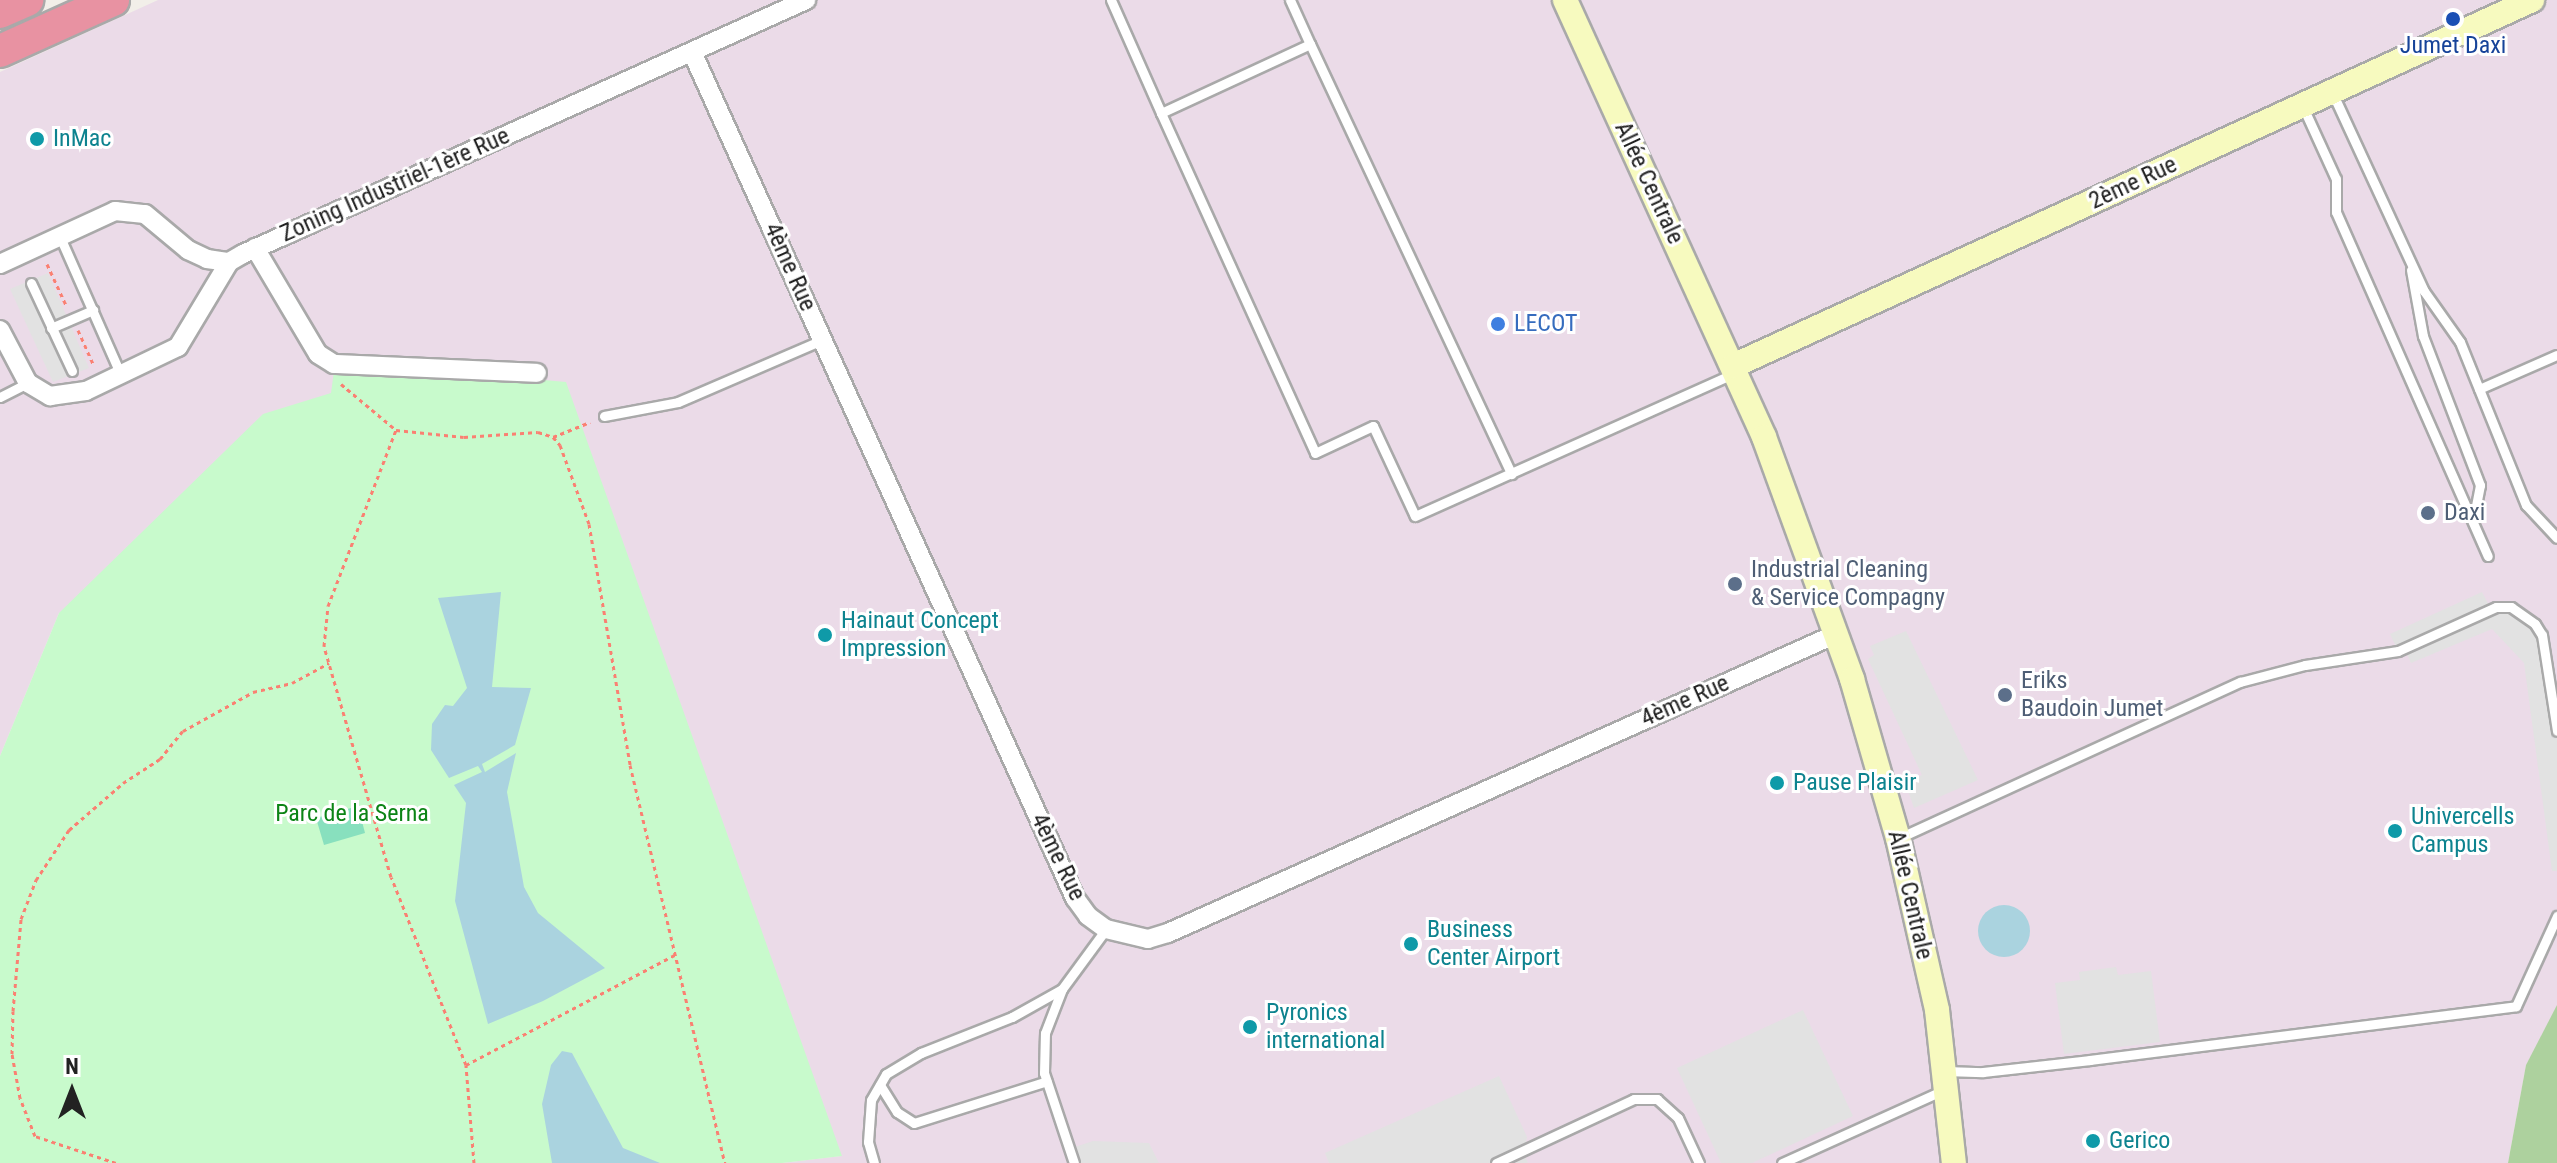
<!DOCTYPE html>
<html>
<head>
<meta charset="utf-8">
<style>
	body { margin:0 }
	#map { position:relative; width:2557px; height:1163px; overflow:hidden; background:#f2efe9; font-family:"Roboto Condensed",sans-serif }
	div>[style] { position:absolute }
	.industrial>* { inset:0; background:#ebdbe8 }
	.forest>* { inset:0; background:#add19e }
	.park>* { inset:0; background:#c8facc }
	.pitch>* { inset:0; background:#88e0be }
	.parking>* { inset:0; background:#e2e2e2 }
	.water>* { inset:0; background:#aad3df }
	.round { border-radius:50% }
	.path>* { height:3px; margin-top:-1.5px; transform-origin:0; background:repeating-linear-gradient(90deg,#fa8072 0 4px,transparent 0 8px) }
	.roads { filter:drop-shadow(2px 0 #a9a9a9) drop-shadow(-2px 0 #a9a9a9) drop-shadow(0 2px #a9a9a9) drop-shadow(0 -2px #a9a9a9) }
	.lane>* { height:9px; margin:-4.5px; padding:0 4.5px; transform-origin:4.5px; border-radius:4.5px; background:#fff }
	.street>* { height:18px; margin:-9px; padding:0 9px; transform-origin:9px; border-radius:9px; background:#fff }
	.secondary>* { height:24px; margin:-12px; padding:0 12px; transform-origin:12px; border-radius:12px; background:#f7fabf }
	.highway>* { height:32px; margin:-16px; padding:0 16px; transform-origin:16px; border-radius:16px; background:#e892a2 }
	.dots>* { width:22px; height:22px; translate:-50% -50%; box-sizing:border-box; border:4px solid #fff; border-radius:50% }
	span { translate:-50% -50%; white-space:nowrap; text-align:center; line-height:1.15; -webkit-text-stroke:6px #fff; paint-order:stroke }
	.transit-label { font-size:24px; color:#164399 }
	.culture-label { font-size:24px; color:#0d838f }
	.left { translate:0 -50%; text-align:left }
	.street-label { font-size:24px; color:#222 }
	.shop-label { font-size:24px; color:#366cbe }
	.service-label { font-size:24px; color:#4e5e75 }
	.park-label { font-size:24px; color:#0c8416 }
	.north { position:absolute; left:32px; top:1051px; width:80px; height:80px; -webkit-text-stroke:6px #fff; paint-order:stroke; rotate:0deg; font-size:22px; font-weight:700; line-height:32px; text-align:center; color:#222 }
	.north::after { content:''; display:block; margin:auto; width:28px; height:36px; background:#222; clip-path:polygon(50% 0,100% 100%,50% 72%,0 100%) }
</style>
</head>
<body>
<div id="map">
	<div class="industrial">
		<div style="clip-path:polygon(158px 0,2557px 0,2557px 1012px,2526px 1065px,2508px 1163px,782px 1163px,841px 1156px,59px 613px,0 756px,0 72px)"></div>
	</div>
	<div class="forest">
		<div style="clip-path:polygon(2557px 1005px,2557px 1163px,2508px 1163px,2526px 1065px)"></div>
	</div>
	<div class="park">
		<div style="clip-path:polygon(334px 371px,537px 373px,544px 380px,566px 382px,842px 1156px,782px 1163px,0 1163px,0 756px,59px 613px,263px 414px,331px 393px)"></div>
	</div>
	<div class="pitch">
		<div style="clip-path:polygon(358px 806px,365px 833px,324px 845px,316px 818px)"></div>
	</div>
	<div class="parking">
		<div style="clip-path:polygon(48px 273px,89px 368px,53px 382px,10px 289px)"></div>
		<div style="clip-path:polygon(2482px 592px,2491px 609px,2511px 607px,2535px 624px,2552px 685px,2557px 684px,2557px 871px,2552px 871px,2524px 663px,2492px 629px,2411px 663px,2404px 648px,2398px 651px,2390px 634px)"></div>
		<div style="clip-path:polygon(1906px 631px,1978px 780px,1914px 808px,1905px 782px,1922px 775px,1868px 659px,1874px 655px,1870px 646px)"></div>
		<div style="clip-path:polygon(2116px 967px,2118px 975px,2151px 971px,2160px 1042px,2064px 1054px,2055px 983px,2080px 980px,2079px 972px)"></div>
		<div style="clip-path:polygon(1803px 1010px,1853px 1116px,1752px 1163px,1721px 1163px,1677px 1068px)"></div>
		<div style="clip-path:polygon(1499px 1076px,1527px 1137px,1524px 1153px,1528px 1163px,1329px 1163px,1325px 1153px)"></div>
		<div style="clip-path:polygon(1093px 1141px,1149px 1143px,1159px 1163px,1074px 1163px,1069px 1149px)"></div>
	</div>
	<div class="water">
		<div style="clip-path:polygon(501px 592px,492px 687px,531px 688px,515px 745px,482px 764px,485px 772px,516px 753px,507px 792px,524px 887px,538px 913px,605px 968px,543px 1001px,488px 1024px,455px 901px,466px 803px,454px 785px,482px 772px,478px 766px,449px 778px,431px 750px,432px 724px,445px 705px,453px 706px,467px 688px,438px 598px)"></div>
		<div class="round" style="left:1978px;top:905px;width:52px;height:52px"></div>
		<div style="clip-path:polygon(562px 1051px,572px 1053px,623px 1148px,660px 1163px,552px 1163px,542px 1104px,551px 1065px)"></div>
	</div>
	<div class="path">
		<div style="left:47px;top:264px;width:45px;rotate:65.1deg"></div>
		<div style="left:78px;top:330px;width:39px;rotate:66deg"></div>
		<div style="left:341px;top:384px;width:72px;rotate:39.9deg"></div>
		<div style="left:553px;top:437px;width:40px;rotate:-22deg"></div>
		<div style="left:466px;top:1065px;width:236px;rotate:-27.8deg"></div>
		<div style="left:116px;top:1163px;width:85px;rotate:-161.6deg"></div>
		<div style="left:35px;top:1136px;width:41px;rotate:-111.5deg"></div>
		<div style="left:20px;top:1098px;width:45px;rotate:-100.3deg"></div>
		<div style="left:12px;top:1054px;width:43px;rotate:-88.7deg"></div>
		<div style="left:13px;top:1011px;width:92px;rotate:-85deg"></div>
		<div style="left:21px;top:919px;width:42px;rotate:-69deg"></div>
		<div style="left:36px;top:880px;width:60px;rotate:-56.6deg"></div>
		<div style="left:69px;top:830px;width:72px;rotate:-41deg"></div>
		<div style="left:123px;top:783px;width:44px;rotate:-33deg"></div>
		<div style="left:160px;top:759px;width:36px;rotate:-51deg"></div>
		<div style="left:183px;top:731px;width:80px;rotate:-29.1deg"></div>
		<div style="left:253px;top:692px;width:40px;rotate:-13deg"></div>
		<div style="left:292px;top:683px;width:42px;rotate:-28.4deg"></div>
		<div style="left:474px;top:1163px;width:98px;rotate:-94.7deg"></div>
		<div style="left:466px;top:1065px;width:202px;rotate:-111.7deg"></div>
		<div style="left:391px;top:877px;width:241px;rotate:-106.2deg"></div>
		<div style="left:324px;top:646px;width:40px;rotate:-84.3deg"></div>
		<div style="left:328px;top:606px;width:189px;rotate:-68.9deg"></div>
		<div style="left:396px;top:430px;width:68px;rotate:5.9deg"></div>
		<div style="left:464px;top:437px;width:74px;rotate:-3.9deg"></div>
		<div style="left:538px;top:432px;width:16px;rotate:18deg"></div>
		<div style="left:553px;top:437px;width:11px;rotate:49deg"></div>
		<div style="left:560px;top:445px;width:84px;rotate:69.8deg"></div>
		<div style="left:589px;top:524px;width:244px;rotate:80.3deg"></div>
		<div style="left:630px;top:765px;width:409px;rotate:76.6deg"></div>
	</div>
	<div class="roads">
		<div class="lane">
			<div style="left:1111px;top:0;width:124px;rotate:66.1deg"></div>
			<div style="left:1161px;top:113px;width:164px;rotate:-24.8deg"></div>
			<div style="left:1310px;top:44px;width:475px;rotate:64.9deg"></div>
			<div style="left:1290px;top:0;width:48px;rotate:65.6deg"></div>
			<div style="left:2332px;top:92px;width:219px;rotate:65.2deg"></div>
			<div style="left:2424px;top:291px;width:62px;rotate:54.8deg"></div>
			<div style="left:2460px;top:342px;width:176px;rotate:68deg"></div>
			<div style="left:2526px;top:505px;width:45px;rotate:46.8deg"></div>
			<div style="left:2303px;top:107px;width:79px;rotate:65.4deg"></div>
			<div style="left:2336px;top:179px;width:33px;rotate:90deg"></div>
			<div style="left:2336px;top:212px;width:376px;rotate:66.2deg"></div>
			<div style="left:1161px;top:113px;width:373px;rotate:65.6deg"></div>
			<div style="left:1315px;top:453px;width:64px;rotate:-25deg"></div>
			<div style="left:1373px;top:426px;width:99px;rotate:65deg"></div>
			<div style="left:1415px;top:516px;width:348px;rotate:-24.1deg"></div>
			<div style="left:60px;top:237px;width:151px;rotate:66.2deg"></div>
			<div style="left:2411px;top:270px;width:67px;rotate:79.7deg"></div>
			<div style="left:2423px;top:336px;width:160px;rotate:69.1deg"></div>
			<div style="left:2480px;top:485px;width:37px;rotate:101deg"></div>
			<div style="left:31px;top:283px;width:97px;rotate:65deg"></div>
			<div style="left:51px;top:328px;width:46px;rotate:-23.2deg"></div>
			<div style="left:2479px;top:389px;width:85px;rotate:-23.6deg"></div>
			<div style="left:0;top:397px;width:31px;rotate:-27deg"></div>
			<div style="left:604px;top:416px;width:75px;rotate:-10.7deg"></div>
			<div style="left:678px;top:402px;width:157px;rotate:-23.3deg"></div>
			<div style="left:1901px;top:837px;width:373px;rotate:-24.6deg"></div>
			<div style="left:2240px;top:682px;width:67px;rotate:-14.7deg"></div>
			<div style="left:2305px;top:665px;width:94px;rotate:-8.6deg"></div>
			<div style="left:2398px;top:651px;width:107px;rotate:-24.2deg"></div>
			<div style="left:2496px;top:607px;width:15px"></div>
			<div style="left:2511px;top:607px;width:29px;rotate:35deg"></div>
			<div style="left:2535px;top:624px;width:13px;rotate:58deg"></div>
			<div style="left:2542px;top:635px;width:97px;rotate:81.1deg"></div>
			<div style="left:1945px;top:1071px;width:38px;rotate:2deg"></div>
			<div style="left:1983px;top:1072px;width:108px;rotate:-6.4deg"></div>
			<div style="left:2090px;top:1060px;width:429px;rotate:-7.2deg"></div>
			<div style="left:2516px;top:1006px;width:99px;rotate:-65.5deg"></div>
			<div style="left:880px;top:1085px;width:32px;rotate:58deg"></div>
			<div style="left:897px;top:1112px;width:20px;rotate:33deg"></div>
			<div style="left:914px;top:1123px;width:139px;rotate:-17.5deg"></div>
			<div style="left:874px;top:1163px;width:22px;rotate:-106deg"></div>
			<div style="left:868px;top:1142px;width:42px;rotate:-85.9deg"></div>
			<div style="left:871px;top:1100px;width:30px;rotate:-60deg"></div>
			<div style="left:886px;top:1074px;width:41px;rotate:-31deg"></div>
			<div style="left:921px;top:1053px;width:98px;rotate:-21.6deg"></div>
			<div style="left:1012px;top:1017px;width:57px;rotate:-29.2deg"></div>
			<div style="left:1074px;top:1163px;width:95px;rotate:-108.4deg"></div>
			<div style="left:1044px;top:1073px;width:40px;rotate:-88.6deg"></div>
			<div style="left:1045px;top:1033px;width:47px;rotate:-68.9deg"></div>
			<div style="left:1062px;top:989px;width:74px;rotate:-53.7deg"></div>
			<div style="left:1496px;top:1163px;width:152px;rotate:-24.9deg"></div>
			<div style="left:1634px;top:1099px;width:23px"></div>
			<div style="left:1657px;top:1099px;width:28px;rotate:42deg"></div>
			<div style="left:1678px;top:1118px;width:50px;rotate:65deg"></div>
			<div style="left:1782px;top:1163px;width:178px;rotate:-24.3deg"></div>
		</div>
		<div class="street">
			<div style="left:692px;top:52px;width:929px;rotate:65.64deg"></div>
			<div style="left:1075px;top:898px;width:22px;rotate:54deg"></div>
			<div style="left:1088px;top:916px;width:22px;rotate:36deg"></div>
			<div style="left:1106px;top:929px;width:43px;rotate:13.4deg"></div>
			<div style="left:1148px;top:939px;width:21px;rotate:-17deg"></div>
			<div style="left:1168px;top:933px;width:732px;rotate:-24.11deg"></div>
			<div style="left:255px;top:248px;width:123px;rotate:59.3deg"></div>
			<div style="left:318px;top:354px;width:19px;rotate:32deg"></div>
			<div style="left:334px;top:364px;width:203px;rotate:2.5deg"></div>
			<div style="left:0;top:264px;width:127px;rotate:-24.7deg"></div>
			<div style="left:115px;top:211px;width:30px;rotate:6deg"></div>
			<div style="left:145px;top:214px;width:56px;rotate:39.9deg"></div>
			<div style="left:188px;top:250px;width:21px;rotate:25deg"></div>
			<div style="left:207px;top:259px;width:22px;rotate:8deg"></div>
			<div style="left:0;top:330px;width:60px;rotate:62.2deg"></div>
			<div style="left:28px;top:383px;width:26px;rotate:31deg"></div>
			<div style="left:50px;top:396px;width:36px;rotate:-8deg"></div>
			<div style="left:86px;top:391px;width:102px;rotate:-25.6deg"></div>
			<div style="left:178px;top:347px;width:99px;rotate:-59deg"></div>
			<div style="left:229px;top:262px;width:16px;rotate:-30deg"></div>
			<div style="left:243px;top:254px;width:618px;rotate:-24.28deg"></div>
		</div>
		<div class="secondary">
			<div style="left:1565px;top:0;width:480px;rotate:65.5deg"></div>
			<div style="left:1764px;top:437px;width:258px;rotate:70deg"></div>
			<div style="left:1852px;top:679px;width:166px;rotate:73.9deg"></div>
			<div style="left:1898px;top:838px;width:176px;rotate:77.2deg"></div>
			<div style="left:1937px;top:1010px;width:154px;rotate:83.7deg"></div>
			<div style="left:1733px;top:366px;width:879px;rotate:-24.61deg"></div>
		</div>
		<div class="highway">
			<div style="left:0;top:12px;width:30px;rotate:-24deg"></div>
			<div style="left:0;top:51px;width:124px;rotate:-24.3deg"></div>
		</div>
	</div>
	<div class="dots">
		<div style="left:2453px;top:19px;background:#1a4fb4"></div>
		<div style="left:37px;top:139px;background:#0f9aa8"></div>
		<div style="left:1498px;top:324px;background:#3f7fe0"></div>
		<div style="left:2428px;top:513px;background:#5c6f8a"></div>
		<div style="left:1735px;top:584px;background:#5c6f8a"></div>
		<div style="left:825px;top:635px;background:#0f9aa8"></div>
		<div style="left:2005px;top:695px;background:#5c6f8a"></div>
		<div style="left:1777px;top:783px;background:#0f9aa8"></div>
		<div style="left:2395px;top:831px;background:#0f9aa8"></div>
		<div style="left:1411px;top:944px;background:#0f9aa8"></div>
		<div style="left:1250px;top:1027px;background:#0f9aa8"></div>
		<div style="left:2093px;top:1141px;background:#0f9aa8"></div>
	</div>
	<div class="transit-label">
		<span style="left:2453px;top:46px">Jumet Daxi</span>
	</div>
	<div class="culture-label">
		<span class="left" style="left:53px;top:139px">InMac</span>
		<span class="left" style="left:841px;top:635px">Hainaut Concept<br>Impression</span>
		<span class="left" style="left:1793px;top:783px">Pause Plaisir</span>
		<span class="left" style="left:2411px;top:831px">Univercells<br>Campus</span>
		<span class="left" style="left:1427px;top:944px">Business<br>Center Airport</span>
		<span class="left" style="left:1266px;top:1027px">Pyronics<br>international</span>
		<span class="left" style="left:2109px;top:1141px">Gerico</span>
	</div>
	<div class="street-label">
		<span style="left:1649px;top:183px;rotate:65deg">Allée Centrale</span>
		<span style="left:2133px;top:183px;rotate:-25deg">2ème Rue</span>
		<span style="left:395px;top:185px;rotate:-24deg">Zoning Industriel-1ère Rue</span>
		<span style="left:790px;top:267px;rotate:66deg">4ème Rue</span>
		<span style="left:1685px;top:701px;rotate:-24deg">4ème Rue</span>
		<span style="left:1058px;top:857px;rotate:64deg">4ème Rue</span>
		<span style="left:1910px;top:895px;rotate:77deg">Allée Centrale</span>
	</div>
	<div class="shop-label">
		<span class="left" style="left:1514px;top:324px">LECOT</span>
	</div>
	<div class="service-label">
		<span class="left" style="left:2444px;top:513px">Daxi</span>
		<span class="left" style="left:1751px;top:584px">Industrial Cleaning<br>&amp; Service Compagny</span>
		<span class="left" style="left:2021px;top:695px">Eriks<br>Baudoin Jumet</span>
	</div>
	<div class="park-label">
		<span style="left:352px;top:814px">Parc de la Serna</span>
	</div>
	<div class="north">N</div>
</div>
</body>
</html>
